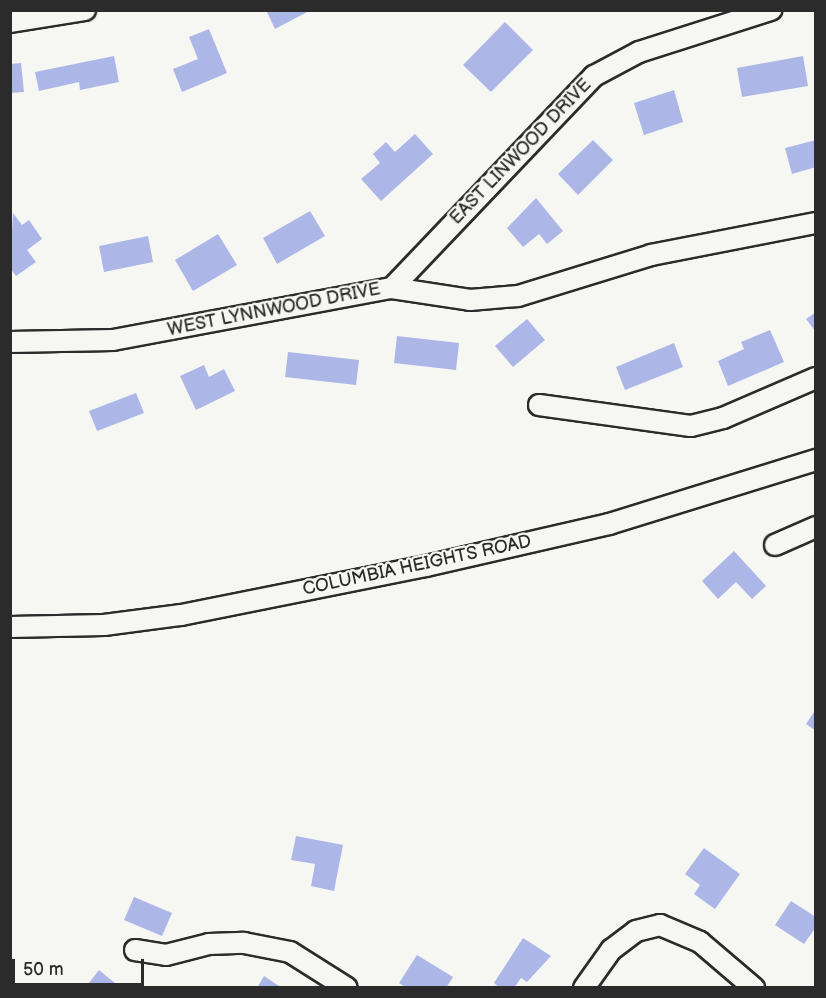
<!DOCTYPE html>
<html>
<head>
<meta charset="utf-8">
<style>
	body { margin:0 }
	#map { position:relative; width:826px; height:998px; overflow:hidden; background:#f6f6f2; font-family:"Balsamiq Sans",sans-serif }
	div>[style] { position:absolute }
	.building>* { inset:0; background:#acb7e7 }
	.roads { filter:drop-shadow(2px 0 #2b2b2b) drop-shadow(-2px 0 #2b2b2b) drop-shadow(0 2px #2b2b2b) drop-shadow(0 -2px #2b2b2b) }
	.minor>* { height:20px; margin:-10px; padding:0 10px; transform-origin:10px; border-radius:10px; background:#f6f6f2 }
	span { translate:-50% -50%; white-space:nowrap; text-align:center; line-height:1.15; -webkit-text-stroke:4.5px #f6f6f2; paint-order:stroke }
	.street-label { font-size:18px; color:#2b2b2b }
	.frame { position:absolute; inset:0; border:12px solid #2b2b2b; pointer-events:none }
	.scale { position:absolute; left:12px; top:959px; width:132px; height:27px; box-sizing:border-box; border:3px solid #2b2b2b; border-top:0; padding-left:8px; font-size:18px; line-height:21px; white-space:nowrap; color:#2b2b2b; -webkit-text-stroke:4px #f6f6f2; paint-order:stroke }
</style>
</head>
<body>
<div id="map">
	<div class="building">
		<div style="clip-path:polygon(266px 10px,311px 10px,275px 29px)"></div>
		<div style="clip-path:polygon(505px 22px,533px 50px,491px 92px,463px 65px)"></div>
		<div style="clip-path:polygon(209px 29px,227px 73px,182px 92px,173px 69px,198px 59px,189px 37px)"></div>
		<div style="clip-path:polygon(114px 56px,119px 82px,80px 90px,79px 82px,39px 91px,35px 72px)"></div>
		<div style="clip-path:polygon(803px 56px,808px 86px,742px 97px,737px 68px)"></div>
		<div style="clip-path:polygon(21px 63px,24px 92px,10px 93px,10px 64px)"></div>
		<div style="clip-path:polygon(674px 90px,683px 122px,644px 135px,634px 103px)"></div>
		<div style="clip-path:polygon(415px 134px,433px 154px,381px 201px,361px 179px,380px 163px,373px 154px,386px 142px,395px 152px)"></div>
		<div style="clip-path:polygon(593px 140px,613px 160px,578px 195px,558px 174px)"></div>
		<div style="clip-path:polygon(816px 140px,816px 167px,792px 174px,785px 148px)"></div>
		<div style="clip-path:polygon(536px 198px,563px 231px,547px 244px,539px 234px,523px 247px,507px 228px)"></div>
		<div style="clip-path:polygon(310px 211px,325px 236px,277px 264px,263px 238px)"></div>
		<div style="clip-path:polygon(13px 213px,22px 225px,29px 220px,42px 239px,27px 250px,36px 262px,16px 276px,10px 268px)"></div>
		<div style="clip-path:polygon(218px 234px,237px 265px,193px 291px,175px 260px)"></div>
		<div style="clip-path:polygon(148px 236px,153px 262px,104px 272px,99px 246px)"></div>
		<div style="clip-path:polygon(816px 312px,816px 332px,806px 319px)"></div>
		<div style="clip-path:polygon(527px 319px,545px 340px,513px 367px,495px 346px)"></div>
		<div style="clip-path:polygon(770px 330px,784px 362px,728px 386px,718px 361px,744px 349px,741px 342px)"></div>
		<div style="clip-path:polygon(397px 336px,459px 343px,456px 370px,394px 363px)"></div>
		<div style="clip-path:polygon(674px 343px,683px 367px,625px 390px,616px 367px)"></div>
		<div style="clip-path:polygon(288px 352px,359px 360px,356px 385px,285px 377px)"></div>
		<div style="clip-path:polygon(204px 365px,209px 377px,224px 369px,235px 391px,196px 410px,180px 376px)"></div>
		<div style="clip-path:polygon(136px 393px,144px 413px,97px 431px,89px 411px)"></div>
		<div style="clip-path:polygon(734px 551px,766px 586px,752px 599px,736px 582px,718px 599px,702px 581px)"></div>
		<div style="clip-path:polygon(816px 709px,816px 731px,806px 724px)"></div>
		<div style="clip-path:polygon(296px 836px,343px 845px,334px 891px,311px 886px,315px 864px,291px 860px)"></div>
		<div style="clip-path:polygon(704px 848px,740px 874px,715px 909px,694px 894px,700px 885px,685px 874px)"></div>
		<div style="clip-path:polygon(134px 897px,172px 913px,162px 936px,124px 920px)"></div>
		<div style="clip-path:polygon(791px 901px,816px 917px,816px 927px,804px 944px,775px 925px)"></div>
		<div style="clip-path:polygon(523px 938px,551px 956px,527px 982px,521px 978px,514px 988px,500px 988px,494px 983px)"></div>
		<div style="clip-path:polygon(417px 955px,453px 977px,446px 988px,407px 988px,399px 983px)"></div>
		<div style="clip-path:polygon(99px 970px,121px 988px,85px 988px)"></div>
		<div style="clip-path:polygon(264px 976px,282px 988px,257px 988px)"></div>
	</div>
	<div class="roads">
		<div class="minor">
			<div style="left:10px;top:22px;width:76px;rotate:-9.1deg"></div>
			<div style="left:392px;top:288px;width:293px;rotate:-46.4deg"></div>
			<div style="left:594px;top:76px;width:51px;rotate:-28.1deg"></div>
			<div style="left:639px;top:52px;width:139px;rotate:-17.7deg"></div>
			<div style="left:10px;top:342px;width:103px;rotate:-1.1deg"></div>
			<div style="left:113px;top:340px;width:284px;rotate:-10.6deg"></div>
			<div style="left:392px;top:288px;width:79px;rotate:8.7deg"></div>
			<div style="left:470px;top:300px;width:48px;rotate:-4.8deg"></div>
			<div style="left:518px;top:296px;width:139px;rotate:-17.1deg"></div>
			<div style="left:651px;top:255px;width:168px;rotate:-11deg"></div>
			<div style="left:539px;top:405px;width:153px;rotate:7.9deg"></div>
			<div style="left:691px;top:426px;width:33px;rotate:-14deg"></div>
			<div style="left:723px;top:418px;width:101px;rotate:-23.3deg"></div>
			<div style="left:775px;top:545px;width:45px;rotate:-23.7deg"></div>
			<div style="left:10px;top:627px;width:94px;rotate:-1.2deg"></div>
			<div style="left:104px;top:625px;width:78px;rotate:-7.4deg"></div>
			<div style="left:181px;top:615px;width:250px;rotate:-11.3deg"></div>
			<div style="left:426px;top:566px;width:188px;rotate:-12.9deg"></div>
			<div style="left:609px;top:524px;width:217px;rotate:-17.2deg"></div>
			<div style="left:135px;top:950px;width:31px;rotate:9deg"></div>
			<div style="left:166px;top:955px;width:44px;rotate:-14.3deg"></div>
			<div style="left:209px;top:944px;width:35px;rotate:-2deg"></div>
			<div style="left:244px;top:943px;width:47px;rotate:11.1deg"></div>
			<div style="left:290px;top:952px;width:67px;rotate:32.3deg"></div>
			<div style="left:584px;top:988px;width:47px;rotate:-54.6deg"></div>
			<div style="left:611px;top:950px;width:31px;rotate:-37deg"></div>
			<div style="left:636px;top:931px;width:25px;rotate:-14deg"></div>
			<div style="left:660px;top:925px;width:43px;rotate:23deg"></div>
			<div style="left:700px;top:942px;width:71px;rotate:40.4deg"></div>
		</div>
	</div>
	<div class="street-label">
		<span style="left:521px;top:152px;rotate:-46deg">EAST LINWOOD DRIVE</span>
		<span style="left:274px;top:310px;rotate:-11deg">WEST LYNNWOOD DRIVE</span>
		<span style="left:417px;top:566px;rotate:-12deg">COLUMBIA HEIGHTS ROAD</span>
	</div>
	<div class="frame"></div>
	<div class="scale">50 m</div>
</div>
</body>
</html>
